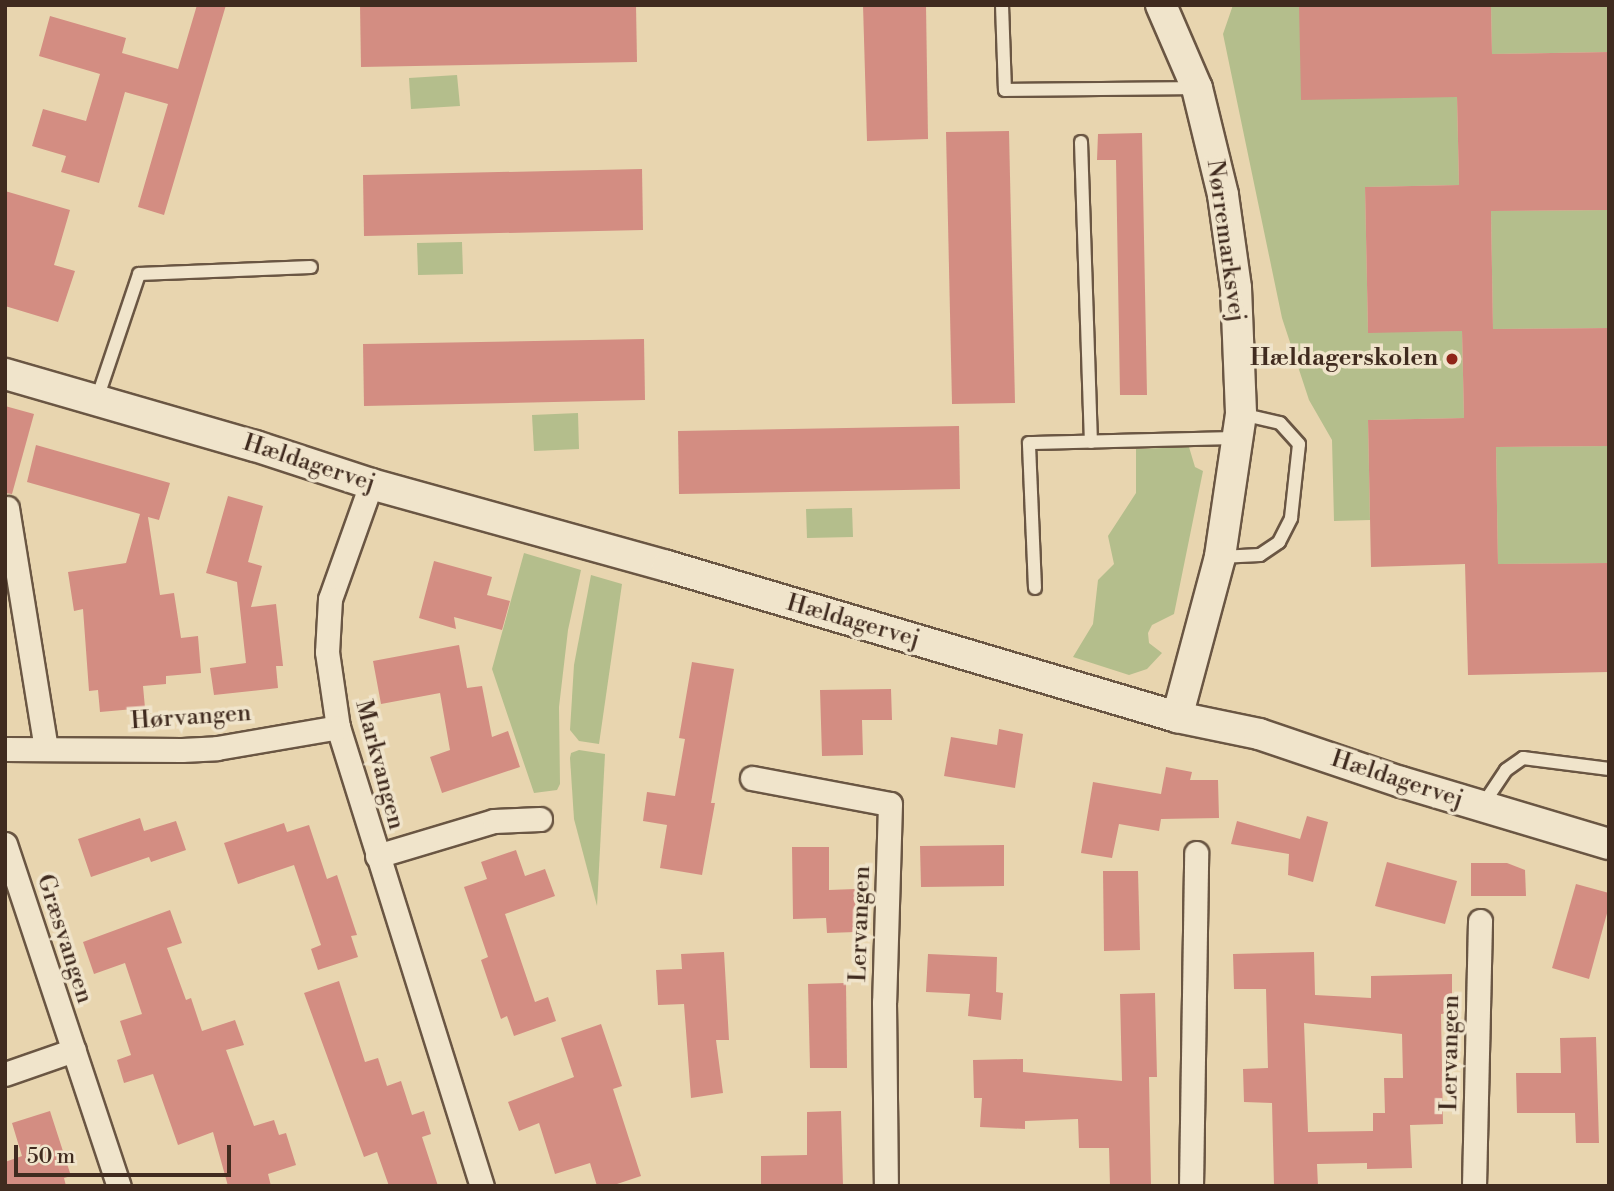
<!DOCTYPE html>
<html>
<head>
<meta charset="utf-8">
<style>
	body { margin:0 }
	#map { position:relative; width:1614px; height:1191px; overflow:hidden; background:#e8d5af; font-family:"Libre Bodoni",serif }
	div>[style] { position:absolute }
	.green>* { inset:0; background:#b4be8c }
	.building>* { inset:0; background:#d38d82 }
	.roads { filter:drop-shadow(2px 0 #6a5643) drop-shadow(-2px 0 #6a5643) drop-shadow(0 2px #6a5643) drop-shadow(0 -2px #6a5643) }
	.service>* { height:12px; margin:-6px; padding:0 6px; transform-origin:6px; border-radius:6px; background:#f0e4cb }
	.minor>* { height:23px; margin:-11.5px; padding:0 11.5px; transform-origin:11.5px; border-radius:11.5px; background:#f0e4cb }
	.tertiary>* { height:30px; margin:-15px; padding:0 15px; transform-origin:15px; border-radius:15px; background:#f0e4cb }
	.dots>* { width:19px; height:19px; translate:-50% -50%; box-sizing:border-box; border:4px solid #f0e4cb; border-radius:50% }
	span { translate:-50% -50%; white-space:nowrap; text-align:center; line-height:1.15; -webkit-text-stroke:7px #f0e4cb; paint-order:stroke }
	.street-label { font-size:24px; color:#402b1f }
	.poi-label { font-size:24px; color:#402b1f; font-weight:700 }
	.right { translate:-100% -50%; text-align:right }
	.frame { position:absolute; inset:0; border:7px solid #402b1f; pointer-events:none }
	.scale { position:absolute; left:14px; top:1145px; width:217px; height:32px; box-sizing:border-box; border:4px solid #402b1f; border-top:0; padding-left:9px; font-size:21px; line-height:24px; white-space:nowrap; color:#402b1f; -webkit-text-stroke:5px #f0e4cb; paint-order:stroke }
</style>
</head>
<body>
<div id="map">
	<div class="green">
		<div style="clip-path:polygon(1233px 5px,1299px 5px,1457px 97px,1459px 185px,1365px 187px,1368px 332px,1462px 331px,1464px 418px,1368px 420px,1370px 520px,1334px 521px,1332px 440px,1309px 400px,1282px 318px,1223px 34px)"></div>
		<div style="clip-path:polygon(1491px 5px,1609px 5px,1609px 52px,1492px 54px)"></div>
		<div style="clip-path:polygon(457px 75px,460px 106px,411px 109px,409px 78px)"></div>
		<div style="clip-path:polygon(1609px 210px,1609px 328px,1493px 329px,1491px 211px)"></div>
		<div style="clip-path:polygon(462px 242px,463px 274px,418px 275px,417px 243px)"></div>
		<div style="clip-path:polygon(578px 413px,579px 449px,534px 451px,532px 415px)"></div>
		<div style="clip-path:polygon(1609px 446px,1609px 563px,1498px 564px,1496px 447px)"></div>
		<div style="clip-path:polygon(1189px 447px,1195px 467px,1203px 471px,1174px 614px,1152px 625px,1148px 633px,1149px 643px,1162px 653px,1147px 669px,1129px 675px,1073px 657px,1093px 624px,1098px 580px,1114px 564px,1108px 536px,1136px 493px,1136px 449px)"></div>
		<div style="clip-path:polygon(852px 508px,853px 537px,807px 538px,806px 509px)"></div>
		<div style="clip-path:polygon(524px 553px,581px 570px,568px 630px,559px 707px,560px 784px,557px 790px,534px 793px,492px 669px)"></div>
		<div style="clip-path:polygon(591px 575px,622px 584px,599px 744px,579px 741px,570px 730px,574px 665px)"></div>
		<div style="clip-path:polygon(579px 750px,605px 754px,597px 906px,574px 819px,570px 758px,571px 753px)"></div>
	</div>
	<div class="building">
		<div style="clip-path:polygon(197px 5px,226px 5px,164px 215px,138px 207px,168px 104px,125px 92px,99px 183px,61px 172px,66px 156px,32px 146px,43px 109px,86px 121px,100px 74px,39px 56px,50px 16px,126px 38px,122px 53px,178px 69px)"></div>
		<div style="clip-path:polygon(360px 5px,636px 5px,637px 62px,361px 67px)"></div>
		<div style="clip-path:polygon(863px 5px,926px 5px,928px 139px,867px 141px)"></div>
		<div style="clip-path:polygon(1299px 5px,1491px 5px,1492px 54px,1609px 52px,1609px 210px,1491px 211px,1493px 329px,1609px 328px,1609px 446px,1496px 447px,1498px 564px,1609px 563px,1609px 672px,1468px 675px,1465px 564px,1371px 567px,1368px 420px,1464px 418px,1462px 331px,1368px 333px,1365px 187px,1459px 185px,1457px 97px,1301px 100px)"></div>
		<div style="clip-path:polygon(1009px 131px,1015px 403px,952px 404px,946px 132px)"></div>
		<div style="clip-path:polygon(1142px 133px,1147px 395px,1120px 395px,1116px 160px,1097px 160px,1098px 134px)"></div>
		<div style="clip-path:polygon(642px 169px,643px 230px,364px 236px,363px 175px)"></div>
		<div style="clip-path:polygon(5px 191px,70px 210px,54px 265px,75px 271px,58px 322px,5px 306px)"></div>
		<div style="clip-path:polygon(644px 339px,645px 400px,364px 406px,363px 344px)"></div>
		<div style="clip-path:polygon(5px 406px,34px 414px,12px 494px,5px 493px)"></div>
		<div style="clip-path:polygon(959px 426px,960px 489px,679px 494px,678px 431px)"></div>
		<div style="clip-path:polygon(36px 445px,170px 483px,159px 520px,148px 517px,160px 595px,174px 593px,181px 638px,198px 636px,201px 673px,166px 676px,166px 684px,143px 686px,145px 708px,100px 712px,98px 690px,89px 691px,83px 609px,74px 611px,68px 572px,126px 563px,140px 514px,27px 482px)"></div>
		<div style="clip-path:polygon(228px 496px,263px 506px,248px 562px,262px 566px,251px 607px,276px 604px,283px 666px,276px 666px,278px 688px,214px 695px,210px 668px,246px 663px,237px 582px,206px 573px)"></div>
		<div style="clip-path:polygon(434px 561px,492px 577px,487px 595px,510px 601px,502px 630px,454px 617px,456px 629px,419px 618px)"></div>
		<div style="clip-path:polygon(459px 645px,467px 688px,482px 686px,492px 737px,508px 731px,520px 767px,442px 793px,430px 757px,450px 750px,440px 693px,381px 704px,373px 661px)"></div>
		<div style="clip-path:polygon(692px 662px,734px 669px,711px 803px,715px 803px,702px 875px,660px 868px,667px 825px,643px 821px,647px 792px,675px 796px,685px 739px,679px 738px)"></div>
		<div style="clip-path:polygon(891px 689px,892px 720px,862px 720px,863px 755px,822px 756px,820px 690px)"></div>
		<div style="clip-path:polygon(999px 729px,1023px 734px,1015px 788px,944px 776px,951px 737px,997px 745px)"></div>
		<div style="clip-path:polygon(1166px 767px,1192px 772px,1190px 780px,1218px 780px,1219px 818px,1161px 819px,1159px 831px,1119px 824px,1112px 858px,1081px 853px,1093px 782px,1161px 794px)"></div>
		<div style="clip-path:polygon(1307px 816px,1328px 822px,1313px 882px,1288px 875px,1289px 854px,1231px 844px,1237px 821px,1300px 839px)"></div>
		<div style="clip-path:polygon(140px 818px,144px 831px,176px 821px,186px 850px,151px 862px,149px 857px,91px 877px,78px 839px)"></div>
		<div style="clip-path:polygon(284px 823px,287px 832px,309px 825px,327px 879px,337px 875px,357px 935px,351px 936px,358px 957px,318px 970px,311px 949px,321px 945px,294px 865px,238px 884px,224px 843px)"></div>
		<div style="clip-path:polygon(1004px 845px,1004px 886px,921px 887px,920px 846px)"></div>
		<div style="clip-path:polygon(792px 847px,829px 847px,829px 890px,855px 889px,856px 932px,827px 933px,826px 918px,793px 919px)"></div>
		<div style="clip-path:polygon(516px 850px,525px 876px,545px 869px,555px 896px,505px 914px,535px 1002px,548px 997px,556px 1021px,514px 1036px,507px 1016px,501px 1019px,481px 960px,488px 957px,464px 887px,487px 879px,481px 862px)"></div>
		<div style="clip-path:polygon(1387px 862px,1457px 881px,1445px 924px,1375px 906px)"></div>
		<div style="clip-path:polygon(1471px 863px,1507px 863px,1525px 870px,1526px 896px,1471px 896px)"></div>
		<div style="clip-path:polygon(1103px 871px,1138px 871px,1140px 950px,1104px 951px)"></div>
		<div style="clip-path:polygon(1576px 884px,1609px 893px,1609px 906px,1589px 979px,1552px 968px)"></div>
		<div style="clip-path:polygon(170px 910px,182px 943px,167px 948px,186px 1000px,191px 998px,202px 1031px,235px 1020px,244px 1045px,226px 1050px,254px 1126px,274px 1120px,279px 1135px,286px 1133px,296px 1165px,268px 1174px,271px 1186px,228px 1186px,213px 1132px,178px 1145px,153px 1074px,124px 1083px,117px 1060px,131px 1055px,120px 1021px,142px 1014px,125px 963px,94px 974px,83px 942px)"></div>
		<div style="clip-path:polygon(724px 952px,729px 1040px,716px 1040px,723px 1093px,691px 1098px,684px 1004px,658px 1005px,656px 970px,682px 969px,681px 954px)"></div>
		<div style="clip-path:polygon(evenodd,1314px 952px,1315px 995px,1371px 998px,1371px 976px,1452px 974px,1452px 1013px,1441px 1014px,1443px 1124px,1410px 1125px,1412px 1168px,1367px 1169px,1367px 1163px,1317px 1164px,1318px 1186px,1274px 1186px,1272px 1103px,1244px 1102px,1243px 1069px,1268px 1068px,1266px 989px,1234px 989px,1233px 954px,1314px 952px,1304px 1023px,1402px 1034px,1403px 1078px,1384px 1078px,1385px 1113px,1373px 1113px,1373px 1131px,1308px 1132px,1304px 1023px)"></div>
		<div style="clip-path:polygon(928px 954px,997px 957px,996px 992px,1003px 993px,1001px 1020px,968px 1016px,970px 994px,926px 992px)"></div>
		<div style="clip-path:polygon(339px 981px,365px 1062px,378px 1058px,387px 1086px,401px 1081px,412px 1115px,424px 1111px,431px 1134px,422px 1137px,438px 1186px,389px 1186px,377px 1152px,364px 1157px,304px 993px)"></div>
		<div style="clip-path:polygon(846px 983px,847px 1068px,810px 1068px,808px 984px)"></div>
		<div style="clip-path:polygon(1155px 993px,1157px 1077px,1149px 1077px,1151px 1186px,1110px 1186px,1109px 1148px,1079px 1148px,1078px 1119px,1025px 1121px,1025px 1129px,980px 1127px,982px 1098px,974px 1098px,973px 1060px,1023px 1059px,1023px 1072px,1122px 1081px,1120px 994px)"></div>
		<div style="clip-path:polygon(601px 1024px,622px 1086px,613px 1089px,641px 1176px,611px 1186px,597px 1186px,590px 1163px,555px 1174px,539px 1123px,519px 1131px,508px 1102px,574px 1077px,561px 1038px)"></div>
		<div style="clip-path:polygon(1596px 1037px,1599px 1143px,1576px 1143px,1575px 1113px,1517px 1113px,1516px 1073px,1561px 1073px,1560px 1038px)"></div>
		<div style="clip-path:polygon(50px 1111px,71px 1176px,64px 1178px,66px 1186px,5px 1186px,5px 1162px,22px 1156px,12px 1123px)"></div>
		<div style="clip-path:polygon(841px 1111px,843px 1186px,761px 1186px,761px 1156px,807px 1155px,807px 1112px)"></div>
	</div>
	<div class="roads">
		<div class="service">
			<div style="left:1002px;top:5px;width:85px;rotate:88deg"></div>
			<div style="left:1005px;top:90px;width:192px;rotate:-0.6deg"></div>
			<div style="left:1081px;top:142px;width:300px;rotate:88.1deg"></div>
			<div style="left:96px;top:402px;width:135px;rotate:-71.4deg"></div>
			<div style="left:139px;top:274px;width:172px;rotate:-2.3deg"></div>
			<div style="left:1220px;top:557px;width:40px;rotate:-2.9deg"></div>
			<div style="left:1260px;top:555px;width:23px;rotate:-34deg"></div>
			<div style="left:1279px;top:542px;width:27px;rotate:-63deg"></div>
			<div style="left:1291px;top:518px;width:74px;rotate:-83.8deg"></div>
			<div style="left:1299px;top:444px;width:28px;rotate:-132deg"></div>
			<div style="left:1280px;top:423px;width:40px;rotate:-167deg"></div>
			<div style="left:1035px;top:588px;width:145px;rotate:-92.4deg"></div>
			<div style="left:1029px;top:443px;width:209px;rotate:-1.4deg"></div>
			<div style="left:1482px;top:806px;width:43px;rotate:-56.3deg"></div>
			<div style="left:1506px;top:770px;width:21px;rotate:-35deg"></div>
			<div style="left:1523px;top:758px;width:87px;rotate:7.3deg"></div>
		</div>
		<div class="minor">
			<div style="left:371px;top:484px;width:122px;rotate:109.6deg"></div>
			<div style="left:330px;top:599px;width:53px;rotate:93.2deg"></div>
			<div style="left:327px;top:652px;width:76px;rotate:81.7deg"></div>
			<div style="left:338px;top:727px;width:481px;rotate:72.6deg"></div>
			<div style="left:7px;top:508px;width:243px;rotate:80.8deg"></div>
			<div style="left:5px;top:749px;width:177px;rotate:0.3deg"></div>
			<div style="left:182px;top:750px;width:35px;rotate:-3deg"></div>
			<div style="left:217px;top:748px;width:123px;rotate:-9.8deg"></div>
			<div style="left:752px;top:778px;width:140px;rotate:10.7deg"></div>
			<div style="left:890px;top:804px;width:198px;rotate:91.7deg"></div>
			<div style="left:884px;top:1002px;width:184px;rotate:89.4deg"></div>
			<div style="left:5px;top:844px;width:360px;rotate:71.6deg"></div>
			<div style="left:377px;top:856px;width:122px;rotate:-16.7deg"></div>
			<div style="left:494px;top:821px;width:46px;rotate:-2.5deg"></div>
			<div style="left:5px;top:1074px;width:73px;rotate:-19.2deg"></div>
			<div style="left:1191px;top:1186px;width:333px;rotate:-89.1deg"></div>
			<div style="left:1474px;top:1186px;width:265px;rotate:-88.7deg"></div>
		</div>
		<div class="tertiary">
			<div style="left:1161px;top:5px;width:90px;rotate:66.6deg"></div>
			<div style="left:1197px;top:88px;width:110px;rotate:76.3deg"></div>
			<div style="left:1223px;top:195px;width:94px;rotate:82deg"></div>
			<div style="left:1236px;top:288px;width:126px;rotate:87.7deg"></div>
			<div style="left:1241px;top:414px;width:145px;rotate:98.4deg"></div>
			<div style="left:1220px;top:557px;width:166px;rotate:105deg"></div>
			<div style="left:5px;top:374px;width:260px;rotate:16.1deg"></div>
			<div style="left:255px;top:446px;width:122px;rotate:18.1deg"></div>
			<div style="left:371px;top:484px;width:307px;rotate:15.5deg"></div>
			<div style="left:667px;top:566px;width:532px;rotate:16.49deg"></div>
			<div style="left:1177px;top:717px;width:84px;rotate:11.7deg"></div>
			<div style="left:1259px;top:734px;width:150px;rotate:18.7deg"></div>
			<div style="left:1401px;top:782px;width:217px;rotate:16.6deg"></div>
		</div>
	</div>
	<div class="dots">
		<div style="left:1452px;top:359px;background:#8f2418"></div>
	</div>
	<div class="street-label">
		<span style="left:1225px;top:241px;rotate:82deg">Nørremarksvej</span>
		<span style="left:309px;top:464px;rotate:18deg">Hældagervej</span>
		<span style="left:853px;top:622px;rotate:16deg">Hældagervej</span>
		<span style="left:191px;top:718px;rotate:-4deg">Hørvangen</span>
		<span style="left:379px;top:765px;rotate:75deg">Markvangen</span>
		<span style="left:1397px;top:780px;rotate:18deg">Hældagervej</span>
		<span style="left:861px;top:924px;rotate:-88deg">Lervangen</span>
		<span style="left:64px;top:939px;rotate:72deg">Græsvangen</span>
		<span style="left:1451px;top:1053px;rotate:-89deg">Lervangen</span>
	</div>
	<div class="poi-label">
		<span class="right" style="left:1438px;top:359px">Hældagerskolen</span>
	</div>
	<div class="frame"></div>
	<div class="scale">50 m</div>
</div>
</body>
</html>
